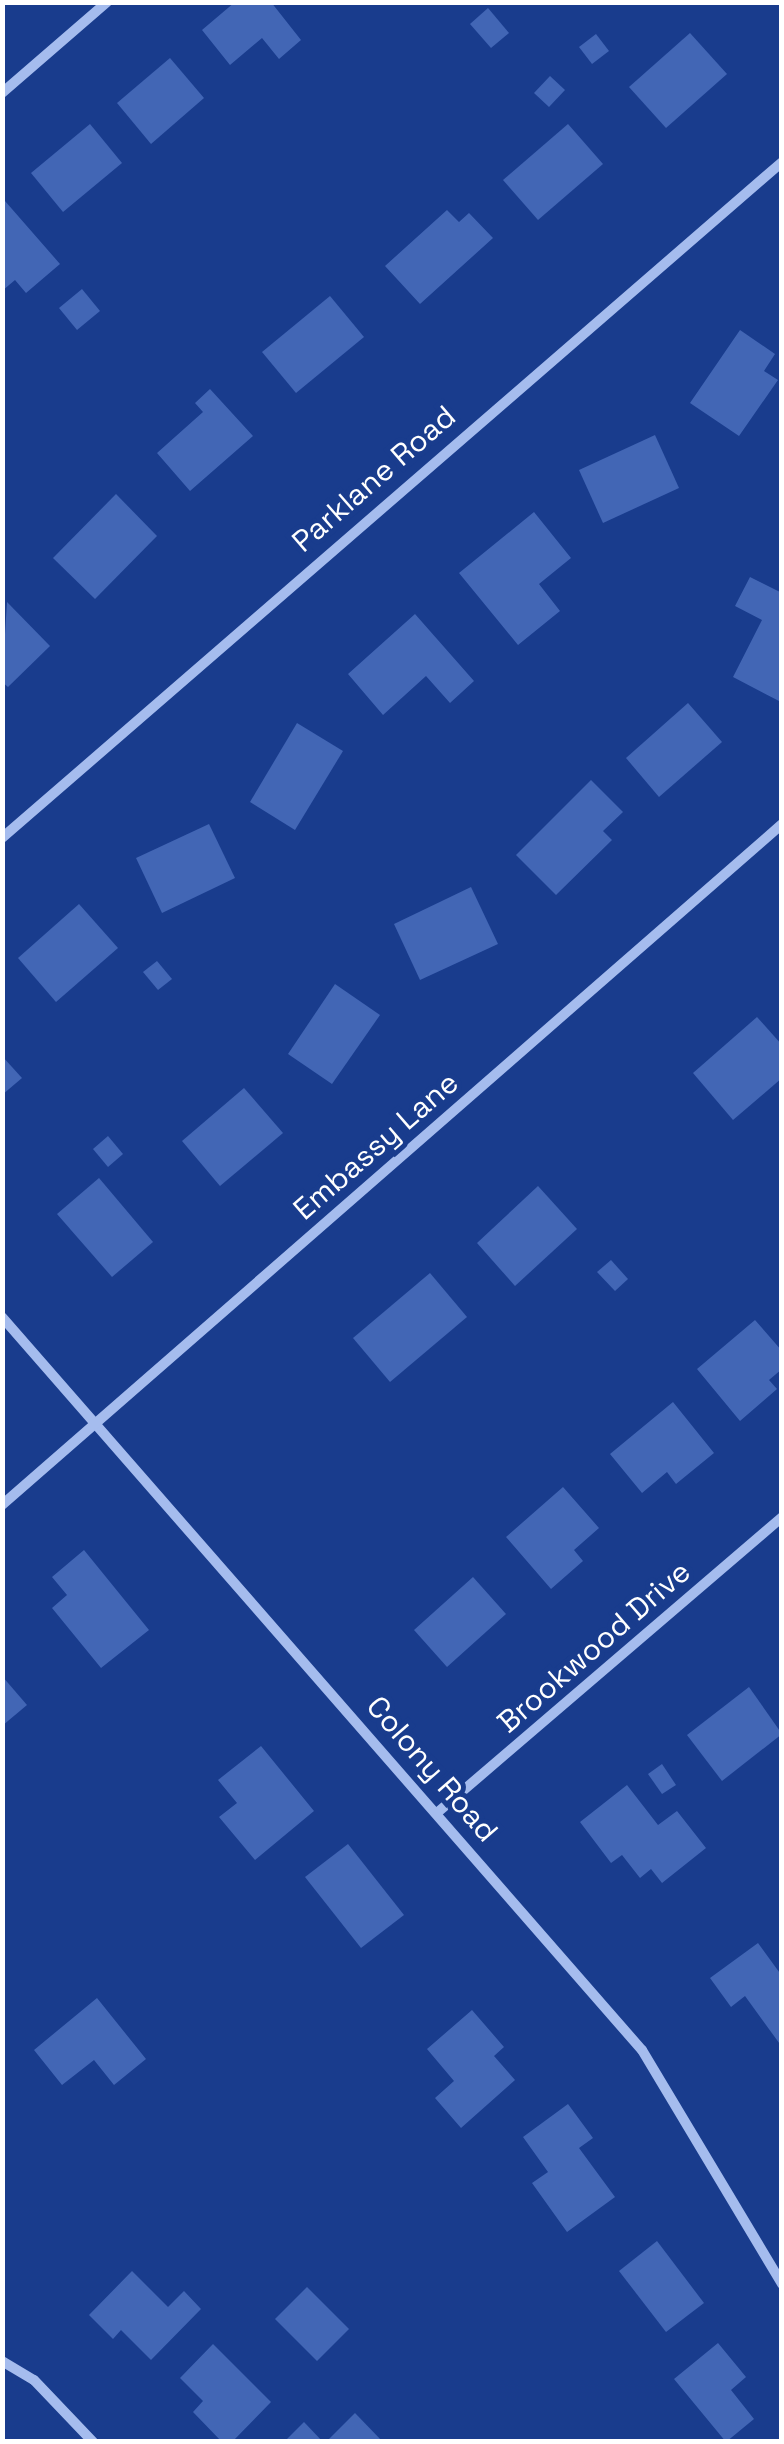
<!DOCTYPE html>
<html>
<head>
<meta charset="utf-8">
<style>
	body { margin:0 }
	#map { position:relative; width:784px; height:2444px; overflow:hidden; background:#193c8d; font-family:"Space Grotesk",sans-serif }
	div>[style] { position:absolute }
	.building>* { inset:0; background:#4266b5 }
	.street>* { height:10px; margin:-5px; padding:0 5px; transform-origin:5px; border-radius:5px; background:#a5bcee }
	span { translate:-50% -50%; white-space:nowrap; text-align:center; line-height:1.15; -webkit-text-stroke:10px #193c8d; paint-order:stroke }
	.street-label { font-size:30px; color:#fff }
	.frame { position:absolute; inset:0; border:5px solid #fff; pointer-events:none }
</style>
</head>
<body>
<div id="map">
	<div class="building">
		<div style="clip-path:polygon(235px 2px,271px 2px,301px 40px,279px 59px,262px 38px,230px 65px,202px 30px)"></div>
		<div style="clip-path:polygon(488px 8px,509px 33px,491px 48px,470px 24px)"></div>
		<div style="clip-path:polygon(690px 33px,727px 74px,666px 128px,629px 87px)"></div>
		<div style="clip-path:polygon(596px 34px,609px 51px,592px 64px,579px 47px)"></div>
		<div style="clip-path:polygon(170px 58px,204px 98px,151px 144px,117px 103px)"></div>
		<div style="clip-path:polygon(550px 76px,565px 90px,549px 107px,534px 93px)"></div>
		<div style="clip-path:polygon(90px 124px,122px 163px,63px 212px,31px 173px)"></div>
		<div style="clip-path:polygon(568px 124px,603px 164px,538px 220px,503px 180px)"></div>
		<div style="clip-path:polygon(5px 201px,60px 264px,26px 293px,15px 280px,2px 291px)"></div>
		<div style="clip-path:polygon(447px 210px,459px 222px,469px 213px,493px 238px,420px 304px,385px 266px)"></div>
		<div style="clip-path:polygon(82px 289px,100px 311px,77px 330px,59px 308px)"></div>
		<div style="clip-path:polygon(330px 296px,364px 337px,296px 393px,262px 352px)"></div>
		<div style="clip-path:polygon(740px 330px,775px 354px,764px 371px,778px 380px,739px 436px,690px 403px)"></div>
		<div style="clip-path:polygon(210px 389px,253px 436px,190px 491px,157px 453px,203px 412px,195px 403px)"></div>
		<div style="clip-path:polygon(655px 435px,679px 488px,603px 523px,579px 470px)"></div>
		<div style="clip-path:polygon(116px 494px,157px 536px,95px 599px,53px 558px)"></div>
		<div style="clip-path:polygon(534px 512px,571px 558px,539px 584px,560px 611px,518px 645px,459px 573px)"></div>
		<div style="clip-path:polygon(750px 577px,782px 593px,779px 701px,733px 677px,762px 620px,735px 606px)"></div>
		<div style="clip-path:polygon(7px 602px,50px 646px,8px 687px,2px 682px)"></div>
		<div style="clip-path:polygon(415px 614px,474px 681px,450px 703px,426px 676px,383px 715px,348px 674px)"></div>
		<div style="clip-path:polygon(688px 703px,722px 742px,659px 797px,626px 758px)"></div>
		<div style="clip-path:polygon(297px 723px,343px 751px,295px 830px,250px 802px)"></div>
		<div style="clip-path:polygon(591px 780px,623px 812px,603px 831px,612px 840px,556px 895px,516px 855px)"></div>
		<div style="clip-path:polygon(209px 824px,235px 878px,162px 913px,136px 858px)"></div>
		<div style="clip-path:polygon(471px 887px,498px 944px,420px 980px,394px 924px)"></div>
		<div style="clip-path:polygon(79px 904px,118px 948px,56px 1002px,18px 958px)"></div>
		<div style="clip-path:polygon(157px 961px,172px 979px,158px 990px,143px 972px)"></div>
		<div style="clip-path:polygon(335px 984px,380px 1015px,332px 1084px,288px 1054px)"></div>
		<div style="clip-path:polygon(757px 1017px,782px 1045px,782px 1078px,733px 1120px,693px 1073px)"></div>
		<div style="clip-path:polygon(2px 1056px,22px 1078px,2px 1095px)"></div>
		<div style="clip-path:polygon(244px 1088px,283px 1133px,220px 1186px,182px 1141px)"></div>
		<div style="clip-path:polygon(108px 1136px,123px 1154px,108px 1167px,93px 1149px)"></div>
		<div style="clip-path:polygon(99px 1178px,153px 1242px,112px 1277px,57px 1214px)"></div>
		<div style="clip-path:polygon(538px 1186px,577px 1229px,515px 1286px,477px 1243px)"></div>
		<div style="clip-path:polygon(611px 1260px,628px 1279px,615px 1291px,597px 1272px)"></div>
		<div style="clip-path:polygon(430px 1273px,467px 1317px,390px 1382px,353px 1338px)"></div>
		<div style="clip-path:polygon(755px 1320px,782px 1351px,782px 1369px,769px 1380px,777px 1389px,740px 1421px,697px 1369px)"></div>
		<div style="clip-path:polygon(673px 1402px,714px 1453px,676px 1484px,667px 1472px,642px 1493px,610px 1454px)"></div>
		<div style="clip-path:polygon(563px 1487px,599px 1528px,574px 1550px,583px 1561px,551px 1589px,506px 1537px)"></div>
		<div style="clip-path:polygon(84px 1550px,149px 1630px,101px 1668px,52px 1608px,67px 1595px,52px 1577px)"></div>
		<div style="clip-path:polygon(473px 1577px,506px 1614px,447px 1667px,414px 1630px)"></div>
		<div style="clip-path:polygon(2px 1676px,27px 1705px,2px 1726px)"></div>
		<div style="clip-path:polygon(749px 1687px,782px 1734px,722px 1781px,687px 1735px)"></div>
		<div style="clip-path:polygon(261px 1746px,314px 1811px,255px 1860px,219px 1817px,237px 1803px,218px 1780px)"></div>
		<div style="clip-path:polygon(662px 1764px,676px 1785px,662px 1794px,648px 1774px)"></div>
		<div style="clip-path:polygon(627px 1785px,658px 1825px,677px 1811px,706px 1848px,662px 1883px,651px 1869px,640px 1878px,622px 1855px,611px 1863px,580px 1822px)"></div>
		<div style="clip-path:polygon(348px 1844px,404px 1915px,361px 1948px,305px 1877px)"></div>
		<div style="clip-path:polygon(758px 1943px,782px 1976px,782px 2047px,745px 1996px,731px 2007px,710px 1978px)"></div>
		<div style="clip-path:polygon(97px 1998px,146px 2059px,114px 2085px,94px 2060px,62px 2085px,34px 2050px)"></div>
		<div style="clip-path:polygon(472px 2010px,504px 2047px,494px 2056px,515px 2080px,461px 2128px,435px 2098px,454px 2081px,427px 2049px)"></div>
		<div style="clip-path:polygon(568px 2104px,593px 2138px,579px 2148px,615px 2197px,567px 2232px,532px 2183px,548px 2172px,523px 2137px)"></div>
		<div style="clip-path:polygon(657px 2241px,704px 2303px,666px 2332px,619px 2271px)"></div>
		<div style="clip-path:polygon(132px 2271px,168px 2307px,184px 2291px,201px 2309px,151px 2360px,121px 2330px,113px 2339px,89px 2315px)"></div>
		<div style="clip-path:polygon(307px 2287px,349px 2329px,317px 2361px,275px 2319px)"></div>
		<div style="clip-path:polygon(718px 2343px,746px 2377px,731px 2390px,754px 2419px,726px 2442px,674px 2379px)"></div>
		<div style="clip-path:polygon(213px 2344px,271px 2402px,232px 2442px,222px 2442px,193px 2412px,203px 2401px,180px 2378px)"></div>
		<div style="clip-path:polygon(355px 2413px,383px 2442px,326px 2442px)"></div>
		<div style="clip-path:polygon(304px 2422px,323px 2442px,284px 2442px)"></div>
	</div>
	<div class="street">
		<div style="left:2px;top:93px;width:139px;rotate:-40.9deg"></div>
		<div style="left:2px;top:838px;width:1032px;rotate:-40.91deg"></div>
		<div style="left:2px;top:1317px;width:973px;rotate:48.88deg"></div>
		<div style="left:642px;top:2050px;width:273px;rotate:59.1deg"></div>
		<div style="left:2px;top:1505px;width:1035px;rotate:-41.12deg"></div>
		<div style="left:438px;top:1812px;width:453px;rotate:-40.6deg"></div>
		<div style="left:2px;top:2361px;width:37px;rotate:31deg"></div>
		<div style="left:34px;top:2380px;width:86px;rotate:46.4deg"></div>
	</div>
	<div class="street-label">
		<span style="left:374px;top:479px;rotate:-41deg">Parklane Road</span>
		<span style="left:376px;top:1146px;rotate:-41deg">Embassy Lane</span>
		<span style="left:594px;top:1647px;rotate:-41deg">Brookwood Drive</span>
		<span style="left:432px;top:1769px;rotate:49deg">Colony Road</span>
	</div>
	<div class="frame"></div>
</div>
</body>
</html>
